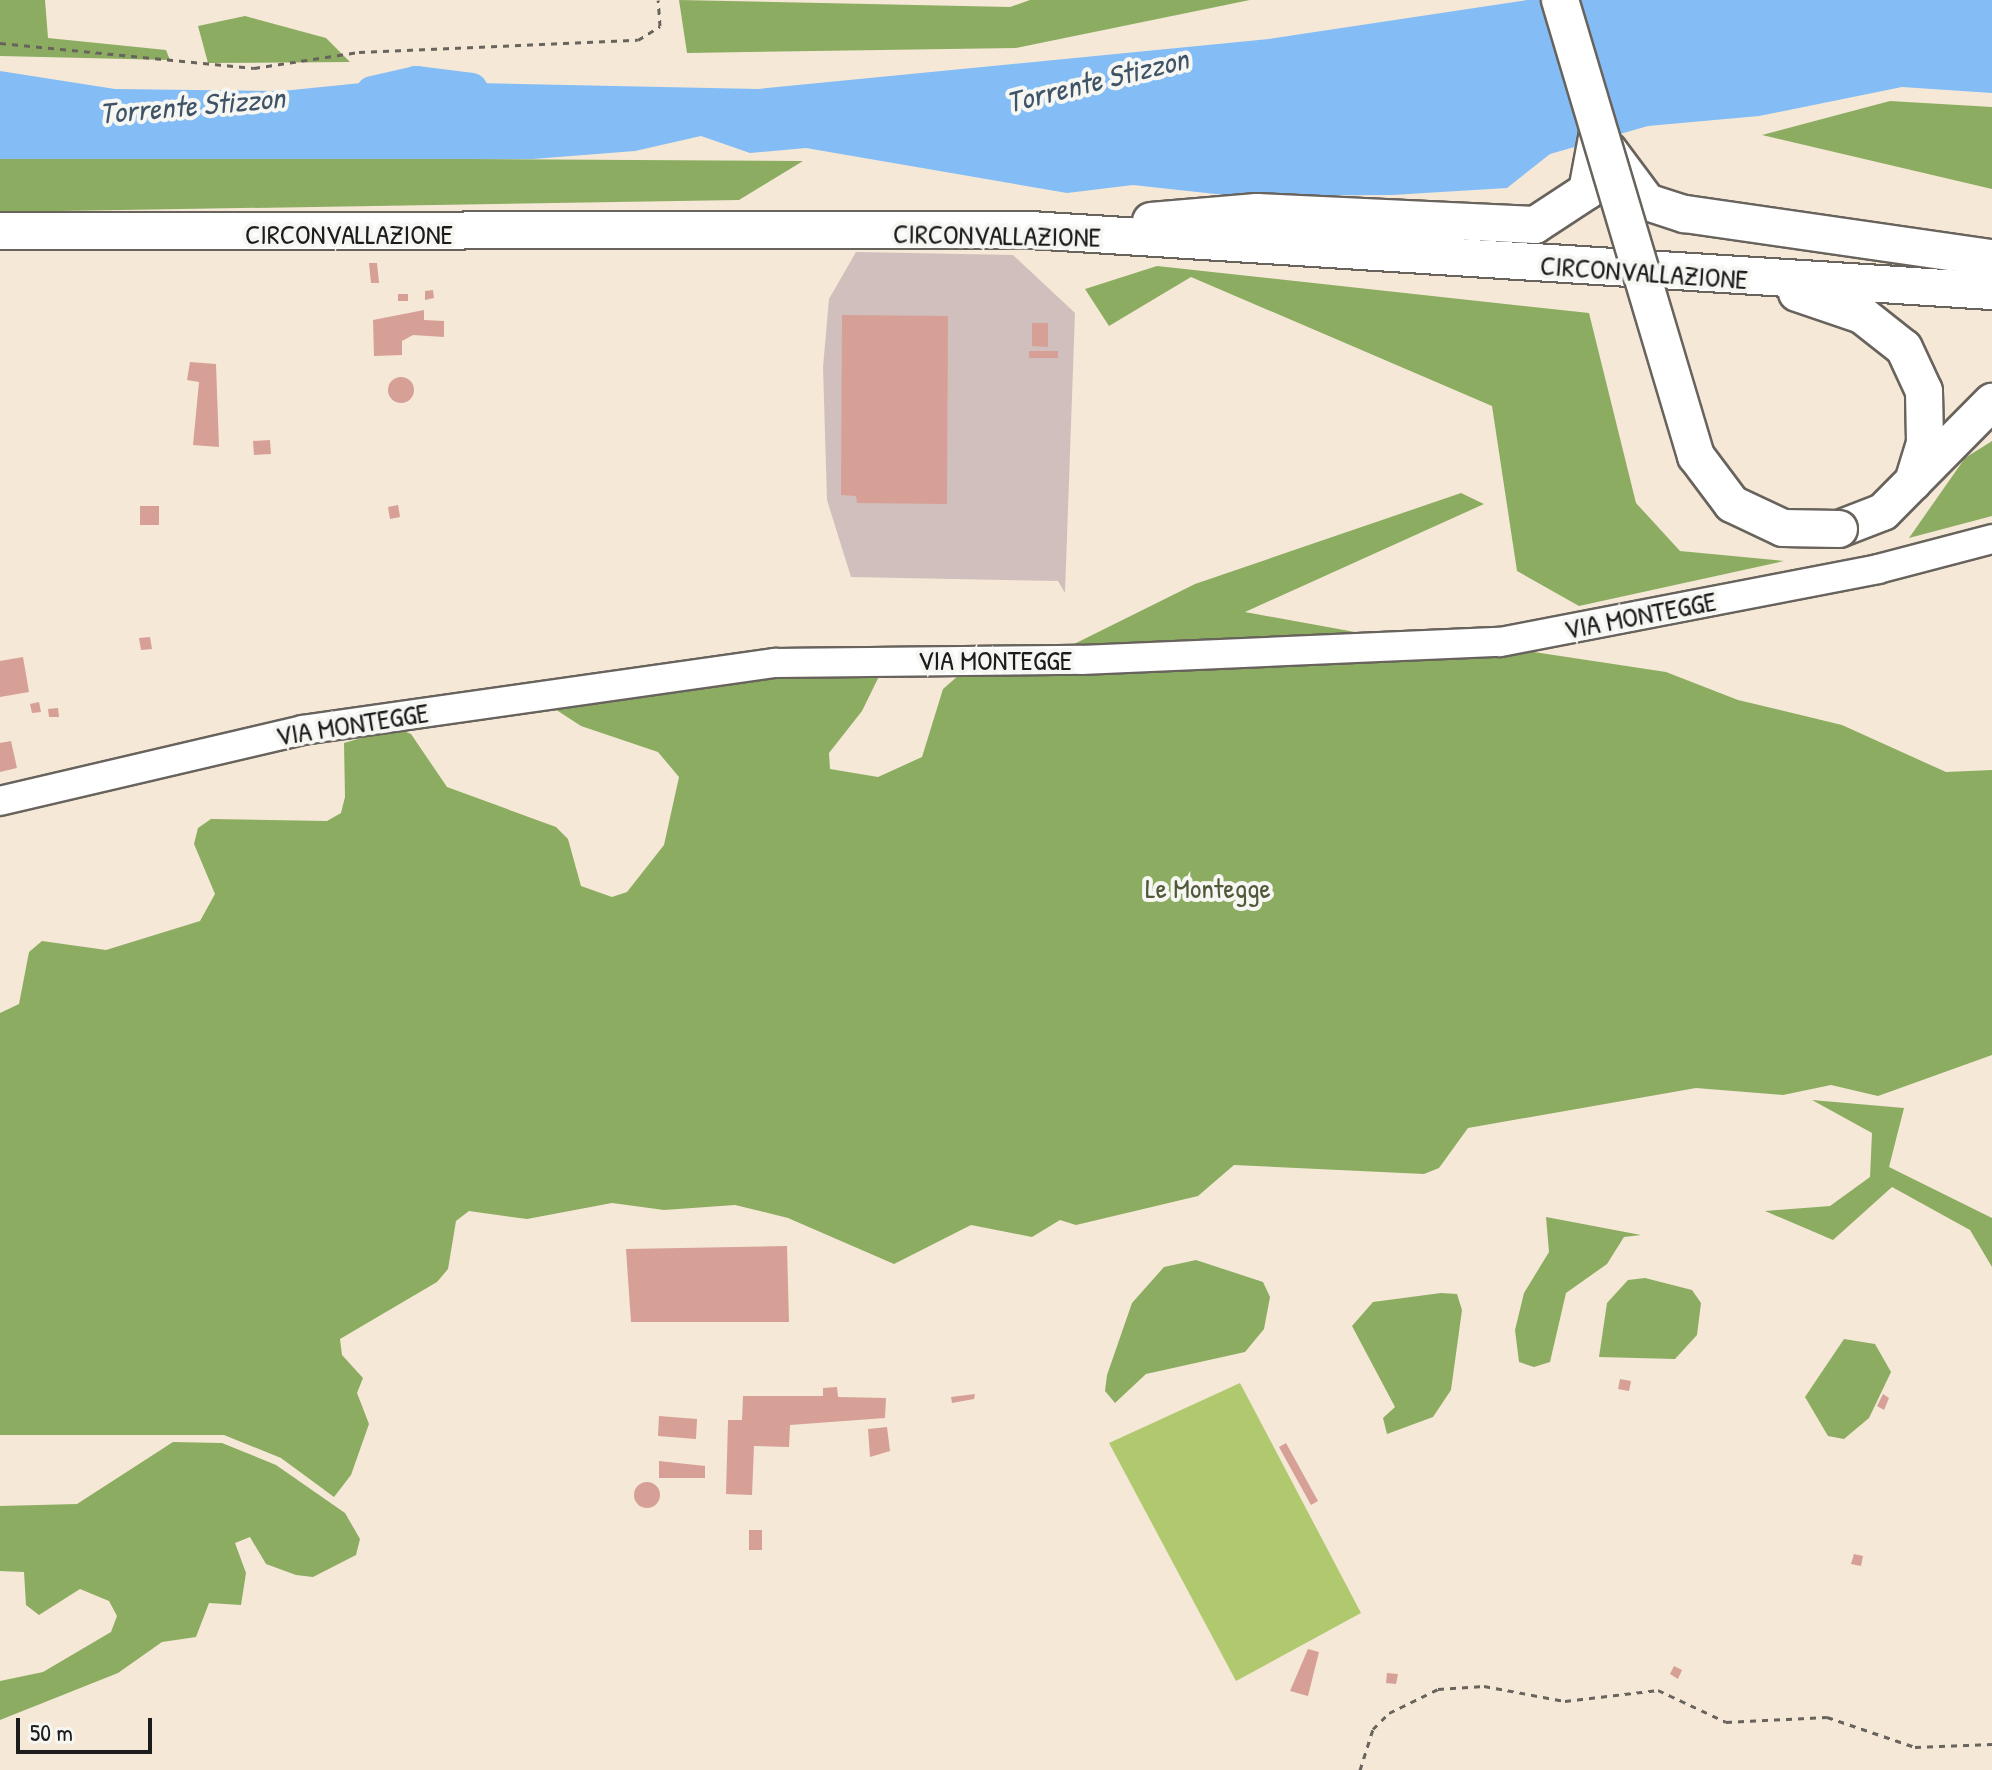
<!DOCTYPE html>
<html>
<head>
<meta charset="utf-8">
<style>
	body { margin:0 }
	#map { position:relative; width:1992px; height:1770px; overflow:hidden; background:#f5e8d7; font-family:"Patrick Hand",sans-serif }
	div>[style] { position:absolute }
	.industrial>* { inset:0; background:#d1bfbd }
	.green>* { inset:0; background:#b0c96e }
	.forest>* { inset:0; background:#8cad61 }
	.water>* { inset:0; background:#84bdf5 }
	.river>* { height:32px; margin:-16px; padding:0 16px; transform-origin:16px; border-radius:16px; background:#84bdf5 }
	.building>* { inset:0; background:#d6a096 }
	.round { border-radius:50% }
	.path>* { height:3px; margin-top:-1.5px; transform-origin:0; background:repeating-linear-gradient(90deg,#68635d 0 6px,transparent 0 12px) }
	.roads { filter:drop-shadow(2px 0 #68635d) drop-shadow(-2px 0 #68635d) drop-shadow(0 2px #68635d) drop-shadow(0 -2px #68635d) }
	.tertiary>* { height:28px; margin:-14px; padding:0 14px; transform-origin:14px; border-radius:14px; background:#fff }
	.trunk>* { height:36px; margin:-18px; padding:0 18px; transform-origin:18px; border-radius:18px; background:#fff }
	.bridges { filter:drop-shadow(2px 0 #68635d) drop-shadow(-2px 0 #68635d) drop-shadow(0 2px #68635d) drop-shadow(0 -2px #68635d) }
	.trunk-bridge>* { height:36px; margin:-18px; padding:0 18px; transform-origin:18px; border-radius:18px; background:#fff }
	span { translate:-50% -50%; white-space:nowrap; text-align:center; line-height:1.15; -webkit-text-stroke:8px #f6f6f2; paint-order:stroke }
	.street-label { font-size:28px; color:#1c1c1c }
	.park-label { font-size:28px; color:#505939 }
	.water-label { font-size:30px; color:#405468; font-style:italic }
	.scale { position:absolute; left:16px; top:1718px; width:136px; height:36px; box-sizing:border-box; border:4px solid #1c1c1c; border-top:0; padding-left:10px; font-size:24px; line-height:28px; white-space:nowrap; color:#1c1c1c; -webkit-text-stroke:6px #f6f6f2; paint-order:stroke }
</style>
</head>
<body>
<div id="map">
	<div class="industrial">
		<div style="clip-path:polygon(856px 252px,1013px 255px,1075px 313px,1065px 593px,1058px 581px,851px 577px,827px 500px,823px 367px,829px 299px)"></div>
	</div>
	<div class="green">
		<div style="clip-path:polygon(1240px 1383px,1361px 1613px,1236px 1681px,1109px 1443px)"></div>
	</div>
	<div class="forest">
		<div style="clip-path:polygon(0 0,45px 0,48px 38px,166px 50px,170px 60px,0 56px)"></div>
		<div style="clip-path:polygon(679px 0,1010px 7px,1030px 0,1250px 0,1016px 48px,687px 53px)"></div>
		<div style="clip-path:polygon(245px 16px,326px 38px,350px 62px,208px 63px,198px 26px)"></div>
		<div style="clip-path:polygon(1890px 101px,1992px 107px,1992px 189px,1762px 135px)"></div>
		<div style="clip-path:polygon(0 156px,803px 161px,739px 200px,0 212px)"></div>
		<div style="clip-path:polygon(1157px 266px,1589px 313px,1636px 503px,1680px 551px,1784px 561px,1579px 606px,1517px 571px,1492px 406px,1191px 277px,1109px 326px,1085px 289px)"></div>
		<div style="clip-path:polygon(1992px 441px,1992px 516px,1909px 538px,1965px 458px)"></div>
		<div style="clip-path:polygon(1461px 493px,1484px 504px,1245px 612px,1448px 649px,1521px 650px,1666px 672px,1738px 700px,1842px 725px,1946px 772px,1992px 770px,1992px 1055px,1878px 1096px,1831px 1085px,1783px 1095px,1696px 1088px,1468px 1128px,1439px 1168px,1424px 1174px,1234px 1165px,1198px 1196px,1076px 1225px,1060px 1220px,1032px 1237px,971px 1225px,894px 1264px,788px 1218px,735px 1205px,664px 1210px,612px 1203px,527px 1219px,469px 1211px,456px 1221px,448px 1269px,437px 1282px,340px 1339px,342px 1355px,363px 1378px,357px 1393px,369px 1424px,351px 1475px,334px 1497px,281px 1458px,224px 1435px,0 1435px,0 1013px,19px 1004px,29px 952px,42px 941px,106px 950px,200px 921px,215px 894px,194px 844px,198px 828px,211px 819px,327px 821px,341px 813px,345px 797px,344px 743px,396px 728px,411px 734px,447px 787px,556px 827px,568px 839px,581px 886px,612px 897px,627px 892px,664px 845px,679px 777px,658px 752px,581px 726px,538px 698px,888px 658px,862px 711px,829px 753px,830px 769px,878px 777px,922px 757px,943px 689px,982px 655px,1058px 652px,1195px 584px)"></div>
		<div style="clip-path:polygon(1812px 1100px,1904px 1108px,1889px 1167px,1992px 1218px,1992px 1267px,1970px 1230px,1892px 1187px,1833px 1240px,1765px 1211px,1830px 1206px,1870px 1177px,1872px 1133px)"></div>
		<div style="clip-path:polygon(1546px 1217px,1641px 1235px,1624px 1237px,1607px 1264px,1566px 1293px,1550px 1362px,1534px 1367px,1519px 1362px,1515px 1330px,1524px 1293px,1549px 1252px)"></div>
		<div style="clip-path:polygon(1196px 1260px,1263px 1282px,1270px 1297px,1264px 1329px,1245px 1352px,1146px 1374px,1115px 1403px,1105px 1391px,1107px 1375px,1132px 1303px,1164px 1267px)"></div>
		<div style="clip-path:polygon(1645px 1278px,1692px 1290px,1701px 1303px,1697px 1335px,1675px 1359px,1599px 1357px,1607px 1303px,1628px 1280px)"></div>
		<div style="clip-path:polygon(1441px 1293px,1457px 1294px,1462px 1310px,1451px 1390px,1433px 1417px,1387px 1434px,1383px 1418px,1395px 1407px,1352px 1326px,1373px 1302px)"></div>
		<div style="clip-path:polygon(1844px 1339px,1875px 1344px,1891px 1372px,1869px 1418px,1844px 1439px,1828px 1436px,1805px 1397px)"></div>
		<div style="clip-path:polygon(173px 1442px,222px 1443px,276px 1465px,345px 1513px,360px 1539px,356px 1555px,313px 1577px,296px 1575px,266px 1564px,250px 1537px,235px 1543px,246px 1573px,241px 1605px,209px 1603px,196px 1637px,162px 1642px,118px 1673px,0 1720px,0 1681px,43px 1672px,111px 1632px,117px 1616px,109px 1601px,80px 1589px,39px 1615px,26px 1605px,24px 1572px,0 1571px,0 1506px,77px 1504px)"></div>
	</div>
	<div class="water">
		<div style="clip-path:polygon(1527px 0,1992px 0,1992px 93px,1902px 87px,1759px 116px,1648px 126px,1550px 154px,1507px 188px,1392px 195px,1234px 196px,1133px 185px,1067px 193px,806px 148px,750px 153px,701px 136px,635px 151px,533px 159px,0 159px,0 71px,115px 89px,282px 91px,381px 81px,758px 89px,1269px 39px)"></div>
	</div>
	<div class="river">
		<div style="left:372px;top:92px;width:45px;rotate:-12.8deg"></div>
		<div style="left:416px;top:82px;width:56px;rotate:7.1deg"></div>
	</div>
	<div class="building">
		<div style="clip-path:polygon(369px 263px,377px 263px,379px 283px,371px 283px)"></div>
		<div style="clip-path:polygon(433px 290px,434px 298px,425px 300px,425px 291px)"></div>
		<div style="clip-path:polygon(398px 294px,408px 294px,408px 301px,398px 301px)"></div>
		<div style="clip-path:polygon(424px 310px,424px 320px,444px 321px,444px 337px,413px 335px,402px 341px,402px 355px,374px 356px,373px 320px)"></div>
		<div style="clip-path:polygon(842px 315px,948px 316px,947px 504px,857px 503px,856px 496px,841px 495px)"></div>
		<div style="clip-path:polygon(1032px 323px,1048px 323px,1048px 347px,1032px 346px)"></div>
		<div style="clip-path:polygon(1029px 351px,1058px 351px,1058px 358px,1029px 358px)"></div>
		<div style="clip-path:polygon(190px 362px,216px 364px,219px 447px,193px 445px,199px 382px,187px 380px)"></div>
		<div class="round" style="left:388px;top:377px;width:26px;height:26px"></div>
		<div style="clip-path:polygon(270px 440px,271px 454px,254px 455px,253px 441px)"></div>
		<div style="clip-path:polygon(398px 505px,400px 517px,390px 519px,388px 507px)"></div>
		<div style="clip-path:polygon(140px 506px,159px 506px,159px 525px,140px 525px)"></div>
		<div style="clip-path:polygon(150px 637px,152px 649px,141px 650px,139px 638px)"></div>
		<div style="clip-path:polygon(23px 657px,29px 692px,0 697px,0 661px)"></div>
		<div style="clip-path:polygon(39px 702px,41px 712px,32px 713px,30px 704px)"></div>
		<div style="clip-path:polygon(58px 708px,59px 717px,49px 717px,48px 709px)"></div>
		<div style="clip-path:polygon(11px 741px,17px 768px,0 772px,0 743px)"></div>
		<div style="clip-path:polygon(787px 1246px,789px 1322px,631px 1322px,626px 1249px)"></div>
		<div style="clip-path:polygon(1620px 1379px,1631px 1381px,1629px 1391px,1618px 1389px)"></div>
		<div style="clip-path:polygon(837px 1387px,838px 1397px,886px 1398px,885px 1418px,790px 1425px,789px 1447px,754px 1446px,752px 1495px,726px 1494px,728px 1420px,742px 1420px,743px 1396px,823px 1396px,823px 1388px)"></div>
		<div style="clip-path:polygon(975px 1394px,974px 1399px,952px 1403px,951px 1397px)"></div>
		<div style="clip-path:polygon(1883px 1394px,1889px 1398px,1884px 1410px,1877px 1406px)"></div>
		<div style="clip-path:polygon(659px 1416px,697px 1419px,696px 1439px,658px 1436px)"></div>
		<div style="clip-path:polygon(887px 1427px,890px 1451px,870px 1457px,868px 1429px)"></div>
		<div style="clip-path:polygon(1286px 1443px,1318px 1501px,1311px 1505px,1279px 1447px)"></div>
		<div style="clip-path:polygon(659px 1461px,705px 1466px,705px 1478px,659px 1478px)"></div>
		<div class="round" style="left:634px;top:1482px;width:26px;height:26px"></div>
		<div style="clip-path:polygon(749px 1530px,762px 1530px,762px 1550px,749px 1550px)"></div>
		<div style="clip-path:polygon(1854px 1554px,1863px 1556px,1861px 1566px,1851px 1564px)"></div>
		<div style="clip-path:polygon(1308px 1649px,1319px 1652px,1308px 1696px,1290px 1691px)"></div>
		<div style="clip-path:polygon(1674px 1666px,1682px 1670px,1678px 1679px,1670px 1674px)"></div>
		<div style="clip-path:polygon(1387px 1673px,1398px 1674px,1396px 1684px,1386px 1683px)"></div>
	</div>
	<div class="path">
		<div style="left:0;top:43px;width:255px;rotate:5.6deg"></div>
		<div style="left:254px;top:68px;width:106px;rotate:-8.7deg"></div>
		<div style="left:359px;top:52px;width:279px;rotate:-2.5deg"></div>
		<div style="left:638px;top:40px;width:26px;rotate:-32deg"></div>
		<div style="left:660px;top:26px;width:26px;rotate:-94deg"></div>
		<div style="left:1360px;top:1770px;width:43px;rotate:-72.4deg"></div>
		<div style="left:1373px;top:1729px;width:23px;rotate:-45deg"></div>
		<div style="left:1389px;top:1713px;width:55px;rotate:-26.1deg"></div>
		<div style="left:1438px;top:1689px;width:46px;rotate:-3.7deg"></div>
		<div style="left:1484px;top:1686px;width:82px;rotate:10.5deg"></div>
		<div style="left:1565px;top:1701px;width:94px;rotate:-6.7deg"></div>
		<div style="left:1658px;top:1690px;width:75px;rotate:25.2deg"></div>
		<div style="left:1726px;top:1722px;width:101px;rotate:-2.8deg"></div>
		<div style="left:1827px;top:1717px;width:93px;rotate:18.8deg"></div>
		<div style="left:1915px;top:1747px;width:77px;rotate:-2.2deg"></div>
	</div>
	<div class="roads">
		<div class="tertiary">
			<div style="left:0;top:801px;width:311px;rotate:-13.2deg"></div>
			<div style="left:303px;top:730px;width:477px;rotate:-8.1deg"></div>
			<div style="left:775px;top:663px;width:306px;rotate:-0.6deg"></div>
			<div style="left:1081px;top:660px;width:419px;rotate:-2.5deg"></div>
			<div style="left:1500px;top:642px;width:385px;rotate:-10.9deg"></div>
			<div style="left:1878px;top:569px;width:118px;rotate:-14.7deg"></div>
		</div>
		<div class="trunk">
			<div style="left:1609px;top:151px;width:64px;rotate:53.3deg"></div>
			<div style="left:1647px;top:202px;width:40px;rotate:18deg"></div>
			<div style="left:1685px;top:214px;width:310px;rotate:8.2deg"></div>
			<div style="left:1151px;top:221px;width:106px;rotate:-4.9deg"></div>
			<div style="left:1257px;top:212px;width:278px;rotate:2.7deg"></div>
			<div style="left:1535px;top:225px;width:62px;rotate:-33.2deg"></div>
			<div style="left:1587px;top:191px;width:60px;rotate:-79.4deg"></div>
			<div style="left:0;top:231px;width:1030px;rotate:-0.06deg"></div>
			<div style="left:1030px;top:230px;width:964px;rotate:3.63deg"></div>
			<div style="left:1797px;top:293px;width:69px;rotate:18.7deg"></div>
			<div style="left:1862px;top:315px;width:53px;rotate:38.2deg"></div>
			<div style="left:1904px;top:348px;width:47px;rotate:65.1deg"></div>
			<div style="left:1924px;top:391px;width:52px;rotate:88.9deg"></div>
			<div style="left:1925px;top:443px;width:41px;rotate:107.1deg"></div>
			<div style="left:1839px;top:529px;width:47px;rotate:-21.1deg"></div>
			<div style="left:1883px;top:512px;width:155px;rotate:-45.3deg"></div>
		</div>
	</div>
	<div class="bridges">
		<div class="trunk-bridge">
			<div style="left:1560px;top:0;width:476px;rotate:73.4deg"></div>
			<div style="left:1696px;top:456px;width:60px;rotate:53.1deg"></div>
			<div style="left:1732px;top:504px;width:56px;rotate:25.2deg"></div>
			<div style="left:1783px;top:528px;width:56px;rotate:1deg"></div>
		</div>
	</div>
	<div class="street-label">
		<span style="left:349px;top:234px">CIRCONVALLAZIONE</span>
		<span style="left:997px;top:235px;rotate:1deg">CIRCONVALLAZIONE</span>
		<span style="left:1644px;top:272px;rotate:4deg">CIRCONVALLAZIONE</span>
		<span style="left:1640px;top:615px;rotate:-11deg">VIA MONTEGGE</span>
		<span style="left:995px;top:660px">VIA MONTEGGE</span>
		<span style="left:352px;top:724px;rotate:-9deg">VIA MONTEGGE</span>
	</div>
	<div class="park-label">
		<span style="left:1208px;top:888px">Le Montegge</span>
	</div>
	<div class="water-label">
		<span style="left:1097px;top:80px;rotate:-14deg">Torrente Stizzon</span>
		<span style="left:192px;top:105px;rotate:-5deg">Torrente Stizzon</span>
	</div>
	<div class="scale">50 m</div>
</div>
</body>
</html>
